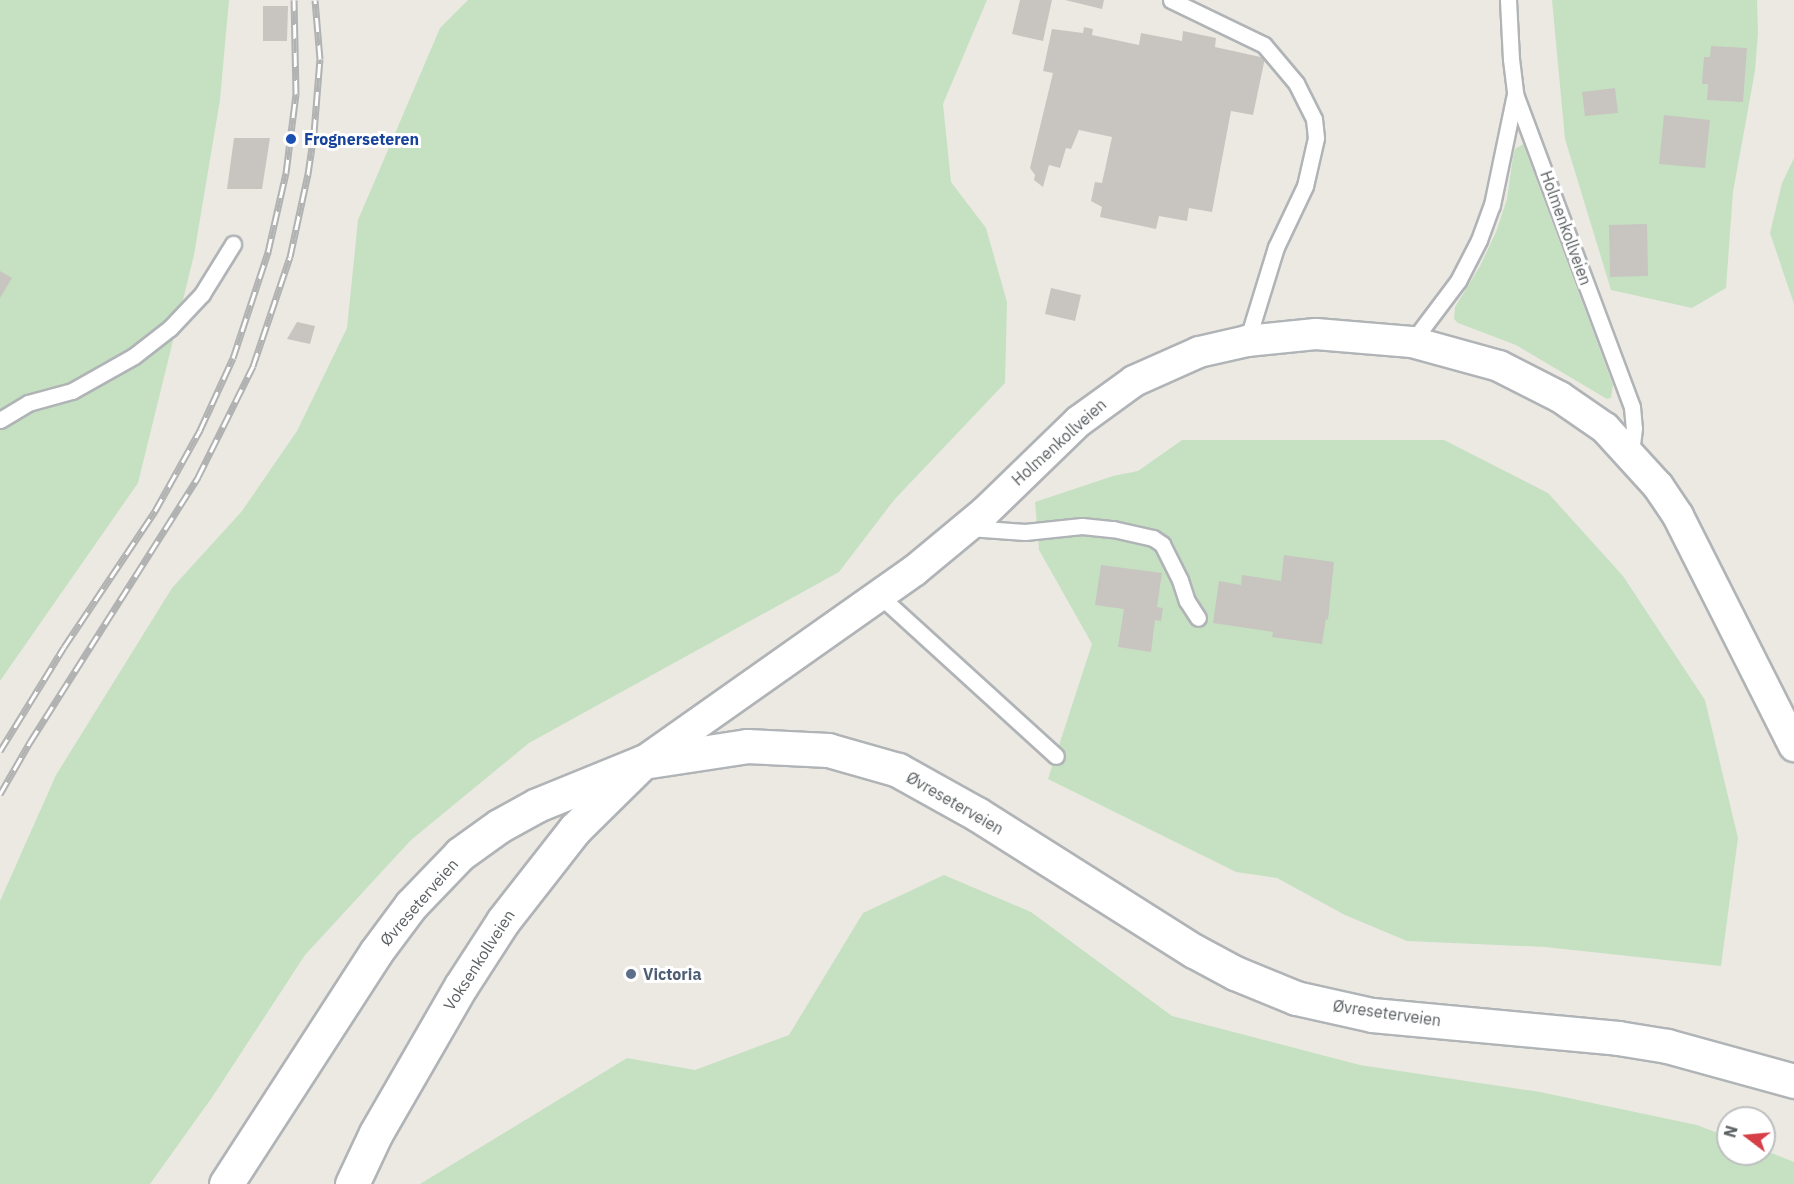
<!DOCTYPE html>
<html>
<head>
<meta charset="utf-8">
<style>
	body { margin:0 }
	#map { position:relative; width:1794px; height:1184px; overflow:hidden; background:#ece9e3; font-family:"IBM Plex Sans",sans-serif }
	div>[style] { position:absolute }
	.green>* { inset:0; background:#c6e1c2 }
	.building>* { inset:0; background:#c8c4c0 }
	.roads { filter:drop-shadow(2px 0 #b0b4b7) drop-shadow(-2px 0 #b0b4b7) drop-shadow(0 2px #b0b4b7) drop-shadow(0 -2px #b0b4b7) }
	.service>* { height:15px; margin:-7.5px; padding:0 7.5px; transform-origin:7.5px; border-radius:7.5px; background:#fff }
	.minor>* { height:30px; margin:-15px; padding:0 15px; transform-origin:15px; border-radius:15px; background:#fff }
	.tertiary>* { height:33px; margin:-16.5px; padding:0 16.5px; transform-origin:16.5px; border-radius:16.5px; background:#fff }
	.secondary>* { height:33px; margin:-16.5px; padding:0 16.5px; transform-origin:16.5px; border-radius:16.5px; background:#fff }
	.rail>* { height:7px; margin-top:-3.5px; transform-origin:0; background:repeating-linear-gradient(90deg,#fff 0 14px,#b1b2b2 0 28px); box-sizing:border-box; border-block:2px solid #b1b2b2 }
	.dots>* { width:16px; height:16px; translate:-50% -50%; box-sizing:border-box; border:3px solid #fff; border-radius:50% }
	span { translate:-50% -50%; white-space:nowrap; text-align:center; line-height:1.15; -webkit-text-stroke:6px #fff; paint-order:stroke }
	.transit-label { font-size:16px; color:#164399; font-weight:700 }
	.left { translate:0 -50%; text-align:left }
	.street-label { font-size:16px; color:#5b5f62 }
	.service-label { font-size:16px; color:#4e5e75; font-weight:700 }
	.north { position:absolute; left:1716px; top:1106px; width:60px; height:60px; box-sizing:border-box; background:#fff; border:2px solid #bdbfc0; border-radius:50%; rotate:286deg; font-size:16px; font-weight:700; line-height:24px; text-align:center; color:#5b5f62 }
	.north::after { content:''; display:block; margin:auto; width:21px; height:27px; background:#d63f48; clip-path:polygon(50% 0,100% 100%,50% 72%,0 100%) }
</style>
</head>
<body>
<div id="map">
	<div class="green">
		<div style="clip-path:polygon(0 0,229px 0,220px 100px,194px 255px,138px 483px,0 681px)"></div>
		<div style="clip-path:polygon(468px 0,987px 0,943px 104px,951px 182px,986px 228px,1007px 302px,1005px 383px,894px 500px,839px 572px,529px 743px,411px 840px,305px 955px,213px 1096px,150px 1184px,0 1184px,0 901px,56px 775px,172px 588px,242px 511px,297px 431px,347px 328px,358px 220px,440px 28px)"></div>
		<div style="clip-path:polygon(1552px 0,1757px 0,1758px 33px,1755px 71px,1733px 192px,1726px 288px,1692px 308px,1611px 290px,1565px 139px)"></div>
		<div style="clip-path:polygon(1523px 144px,1613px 385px,1611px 398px,1607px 399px,1516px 345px,1458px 323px,1454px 319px,1455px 307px,1480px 266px,1496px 232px,1507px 199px,1513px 156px,1515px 149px)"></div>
		<div style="clip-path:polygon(1794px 158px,1794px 304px,1770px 233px,1782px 183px)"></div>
		<div style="clip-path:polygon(1182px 440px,1444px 440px,1548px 493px,1623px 576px,1705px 700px,1738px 838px,1721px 966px,1545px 947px,1407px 941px,1345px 915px,1277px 878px,1236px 872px,1048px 779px,1092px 644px,1039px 550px,1035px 502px,1113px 476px,1138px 471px)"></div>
		<div style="clip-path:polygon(944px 875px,1031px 912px,1172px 1016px,1360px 1065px,1540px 1092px,1697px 1125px,1728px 1137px,1728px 1154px,1764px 1154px,1764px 1150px,1794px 1162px,1794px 1184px,420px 1184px,627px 1058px,695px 1070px,789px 1035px,863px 913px)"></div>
	</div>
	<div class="building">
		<div style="clip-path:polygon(1020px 0,1052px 0,1043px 41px,1012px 34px)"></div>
		<div style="clip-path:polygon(1065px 0,1104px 0,1102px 9px)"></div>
		<div style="clip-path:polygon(263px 6px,288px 6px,287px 41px,263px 41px)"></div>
		<div style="clip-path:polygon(1084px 27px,1093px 29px,1092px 35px,1139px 45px,1141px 33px,1182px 41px,1183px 31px,1216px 38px,1215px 47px,1265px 58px,1253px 115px,1231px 111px,1212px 212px,1189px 208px,1187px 221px,1159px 216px,1156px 229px,1100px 217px,1102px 207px,1091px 201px,1095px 182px,1102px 183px,1112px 137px,1079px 130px,1071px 149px,1066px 148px,1060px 168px,1049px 165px,1043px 187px,1034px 180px,1035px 175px,1030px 168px,1053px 73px,1043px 71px,1052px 29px,1083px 33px)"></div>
		<div style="clip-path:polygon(1711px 46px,1747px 48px,1743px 102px,1707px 100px,1708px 84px,1702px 84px,1704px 57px,1710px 57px)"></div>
		<div style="clip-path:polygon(1615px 88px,1618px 113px,1585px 116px,1582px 92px)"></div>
		<div style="clip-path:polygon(1664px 115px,1710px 120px,1705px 168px,1659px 164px)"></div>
		<div style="clip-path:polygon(234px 138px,270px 138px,262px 189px,227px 189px)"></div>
		<div style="clip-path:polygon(1647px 224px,1648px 276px,1610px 277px,1609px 225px)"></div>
		<div style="clip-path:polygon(0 271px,12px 278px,0 298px)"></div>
		<div style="clip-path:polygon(1051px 288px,1081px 295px,1075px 321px,1045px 314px)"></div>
		<div style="clip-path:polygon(297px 322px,315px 326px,310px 344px,287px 339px)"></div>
		<div style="clip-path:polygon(1284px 555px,1334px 562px,1328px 620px,1326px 619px,1322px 644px,1272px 637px,1273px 632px,1213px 623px,1219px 581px,1241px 585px,1242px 575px,1281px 581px)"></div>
		<div style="clip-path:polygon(1101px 565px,1162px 573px,1157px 607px,1163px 608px,1161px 621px,1155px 620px,1151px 652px,1118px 647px,1124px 609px,1095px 605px)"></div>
	</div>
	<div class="roads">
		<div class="service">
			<div style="left:1171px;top:0;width:103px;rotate:25.8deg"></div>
			<div style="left:1264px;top:45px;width:50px;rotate:49.9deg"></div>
			<div style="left:1296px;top:83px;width:40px;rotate:63.4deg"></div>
			<div style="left:1314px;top:119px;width:19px;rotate:84deg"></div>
			<div style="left:1316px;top:138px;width:49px;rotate:102.9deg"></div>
			<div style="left:1305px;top:186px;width:68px;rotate:115.4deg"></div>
			<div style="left:1276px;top:247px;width:98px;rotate:107.1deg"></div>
			<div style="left:1508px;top:0;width:59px;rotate:87.1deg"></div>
			<div style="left:1511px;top:59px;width:35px;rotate:83deg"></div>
			<div style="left:1515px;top:94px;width:334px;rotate:69.5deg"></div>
			<div style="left:1632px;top:407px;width:21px;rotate:85deg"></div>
			<div style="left:1634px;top:428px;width:25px;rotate:97deg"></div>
			<div style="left:1412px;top:342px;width:76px;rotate:-53deg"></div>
			<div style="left:1458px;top:281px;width:46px;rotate:-62.9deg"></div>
			<div style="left:1479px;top:240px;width:37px;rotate:-70deg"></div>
			<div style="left:1492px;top:205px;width:113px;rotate:-78.3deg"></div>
			<div style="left:0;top:420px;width:33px;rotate:-31deg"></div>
			<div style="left:28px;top:403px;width:46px;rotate:-15.3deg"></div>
			<div style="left:72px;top:391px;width:71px;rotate:-29.4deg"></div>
			<div style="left:134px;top:356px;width:46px;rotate:-37.9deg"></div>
			<div style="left:170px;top:328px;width:47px;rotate:-46.7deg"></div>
			<div style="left:202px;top:294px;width:59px;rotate:-58.2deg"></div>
			<div style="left:969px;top:528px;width:56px;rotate:4.1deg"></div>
			<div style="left:1025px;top:532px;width:57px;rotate:-6deg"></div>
			<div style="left:1082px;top:526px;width:31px;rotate:6deg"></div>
			<div style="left:1113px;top:529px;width:41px;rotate:12.7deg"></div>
			<div style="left:1153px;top:538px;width:11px;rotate:34deg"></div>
			<div style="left:1162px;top:544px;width:40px;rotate:63.4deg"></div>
			<div style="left:1180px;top:580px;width:22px;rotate:72deg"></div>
			<div style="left:1187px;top:601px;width:20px;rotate:57deg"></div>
			<div style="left:879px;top:595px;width:239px;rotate:42.3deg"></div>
		</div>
		<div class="minor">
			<div style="left:643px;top:762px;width:332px;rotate:-35.2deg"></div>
			<div style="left:914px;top:571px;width:92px;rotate:-39.7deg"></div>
			<div style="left:985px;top:512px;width:131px;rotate:-44.1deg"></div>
			<div style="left:1079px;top:421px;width:68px;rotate:-36deg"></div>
			<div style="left:1134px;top:381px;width:71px;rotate:-24deg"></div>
			<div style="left:1199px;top:352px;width:49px;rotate:-12.9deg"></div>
			<div style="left:1247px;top:341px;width:69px;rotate:-5.8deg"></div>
			<div style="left:1316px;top:334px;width:96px;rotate:4.8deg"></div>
			<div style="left:1412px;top:342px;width:90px;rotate:15.4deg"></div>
			<div style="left:1499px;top:366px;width:68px;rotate:26.9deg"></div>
			<div style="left:1560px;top:397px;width:55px;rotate:34.6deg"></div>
			<div style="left:1605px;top:428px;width:79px;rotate:47.6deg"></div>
			<div style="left:1658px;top:486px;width:36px;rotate:56deg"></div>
			<div style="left:1678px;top:516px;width:258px;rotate:63.2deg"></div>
		</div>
		<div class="tertiary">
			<div style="left:226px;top:1184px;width:276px;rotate:-57.1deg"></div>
			<div style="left:376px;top:952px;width:59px;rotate:-53.3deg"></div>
			<div style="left:411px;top:905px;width:71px;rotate:-46.1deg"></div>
			<div style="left:460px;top:854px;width:48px;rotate:-35.7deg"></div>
			<div style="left:499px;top:826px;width:43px;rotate:-28.9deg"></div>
			<div style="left:537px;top:805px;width:114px;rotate:-22.1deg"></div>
		</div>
		<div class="secondary">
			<div style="left:352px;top:1184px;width:56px;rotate:-64.8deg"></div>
			<div style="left:376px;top:1133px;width:170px;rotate:-60deg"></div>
			<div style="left:461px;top:986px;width:77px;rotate:-57.1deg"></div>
			<div style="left:503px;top:921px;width:117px;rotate:-52deg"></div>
			<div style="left:575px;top:829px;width:95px;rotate:-44.6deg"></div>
			<div style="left:643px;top:762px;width:105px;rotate:-8.7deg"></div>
			<div style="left:747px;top:746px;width:81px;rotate:2.8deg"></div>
			<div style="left:828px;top:750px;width:73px;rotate:15.9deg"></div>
			<div style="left:898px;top:770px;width:90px;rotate:29.1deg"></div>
			<div style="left:977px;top:814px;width:257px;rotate:32.3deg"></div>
			<div style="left:1194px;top:951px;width:47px;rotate:28.2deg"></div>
			<div style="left:1235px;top:973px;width:66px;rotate:22.3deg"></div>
			<div style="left:1296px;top:998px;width:78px;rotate:12.6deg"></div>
			<div style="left:1372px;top:1015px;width:247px;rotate:5.3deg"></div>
			<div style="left:1618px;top:1038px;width:50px;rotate:9.3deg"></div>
			<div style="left:1667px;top:1046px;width:132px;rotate:15.4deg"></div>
		</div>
	</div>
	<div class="rail">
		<div style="left:0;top:751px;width:122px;rotate:-58.4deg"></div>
		<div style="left:64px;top:647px;width:164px;rotate:-56.2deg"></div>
		<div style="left:155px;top:511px;width:93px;rotate:-60.9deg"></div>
		<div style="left:200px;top:430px;width:79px;rotate:-65.4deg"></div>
		<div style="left:233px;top:358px;width:112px;rotate:-71.7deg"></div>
		<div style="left:268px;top:252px;width:81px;rotate:-77.2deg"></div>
		<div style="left:286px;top:173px;width:80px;rotate:-82.8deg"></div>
		<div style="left:296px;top:94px;width:94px;rotate:-91.2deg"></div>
		<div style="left:0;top:794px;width:60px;rotate:-60deg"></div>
		<div style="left:30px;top:742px;width:314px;rotate:-57.6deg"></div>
		<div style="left:198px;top:477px;width:124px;rotate:-63.6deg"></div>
		<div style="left:253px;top:366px;width:115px;rotate:-71.3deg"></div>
		<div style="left:290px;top:257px;width:85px;rotate:-77.8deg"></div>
		<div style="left:308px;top:174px;width:41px;rotate:-81.7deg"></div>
		<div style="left:314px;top:133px;width:74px;rotate:-85.4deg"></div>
		<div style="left:320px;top:59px;width:59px;rotate:-94.8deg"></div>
	</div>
	<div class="dots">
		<div style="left:291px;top:139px;background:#1a4fb4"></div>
		<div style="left:631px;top:974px;background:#5c6f8a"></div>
	</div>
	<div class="transit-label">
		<span class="left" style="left:304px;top:139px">Frognerseteren</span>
	</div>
	<div class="street-label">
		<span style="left:1566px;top:228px;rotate:70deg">Holmenkollveien</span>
		<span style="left:1059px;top:442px;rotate:-42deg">Holmenkollveien</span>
		<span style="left:955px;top:803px;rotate:30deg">Øvreseterveien</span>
		<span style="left:419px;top:902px;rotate:-49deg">Øvreseterveien</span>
		<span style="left:479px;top:960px;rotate:-57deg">Voksenkollveien</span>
		<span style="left:1387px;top:1013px;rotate:8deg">Øvreseterveien</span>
	</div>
	<div class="service-label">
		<span class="left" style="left:643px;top:974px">Victoria</span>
	</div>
	<div class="north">N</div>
</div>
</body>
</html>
